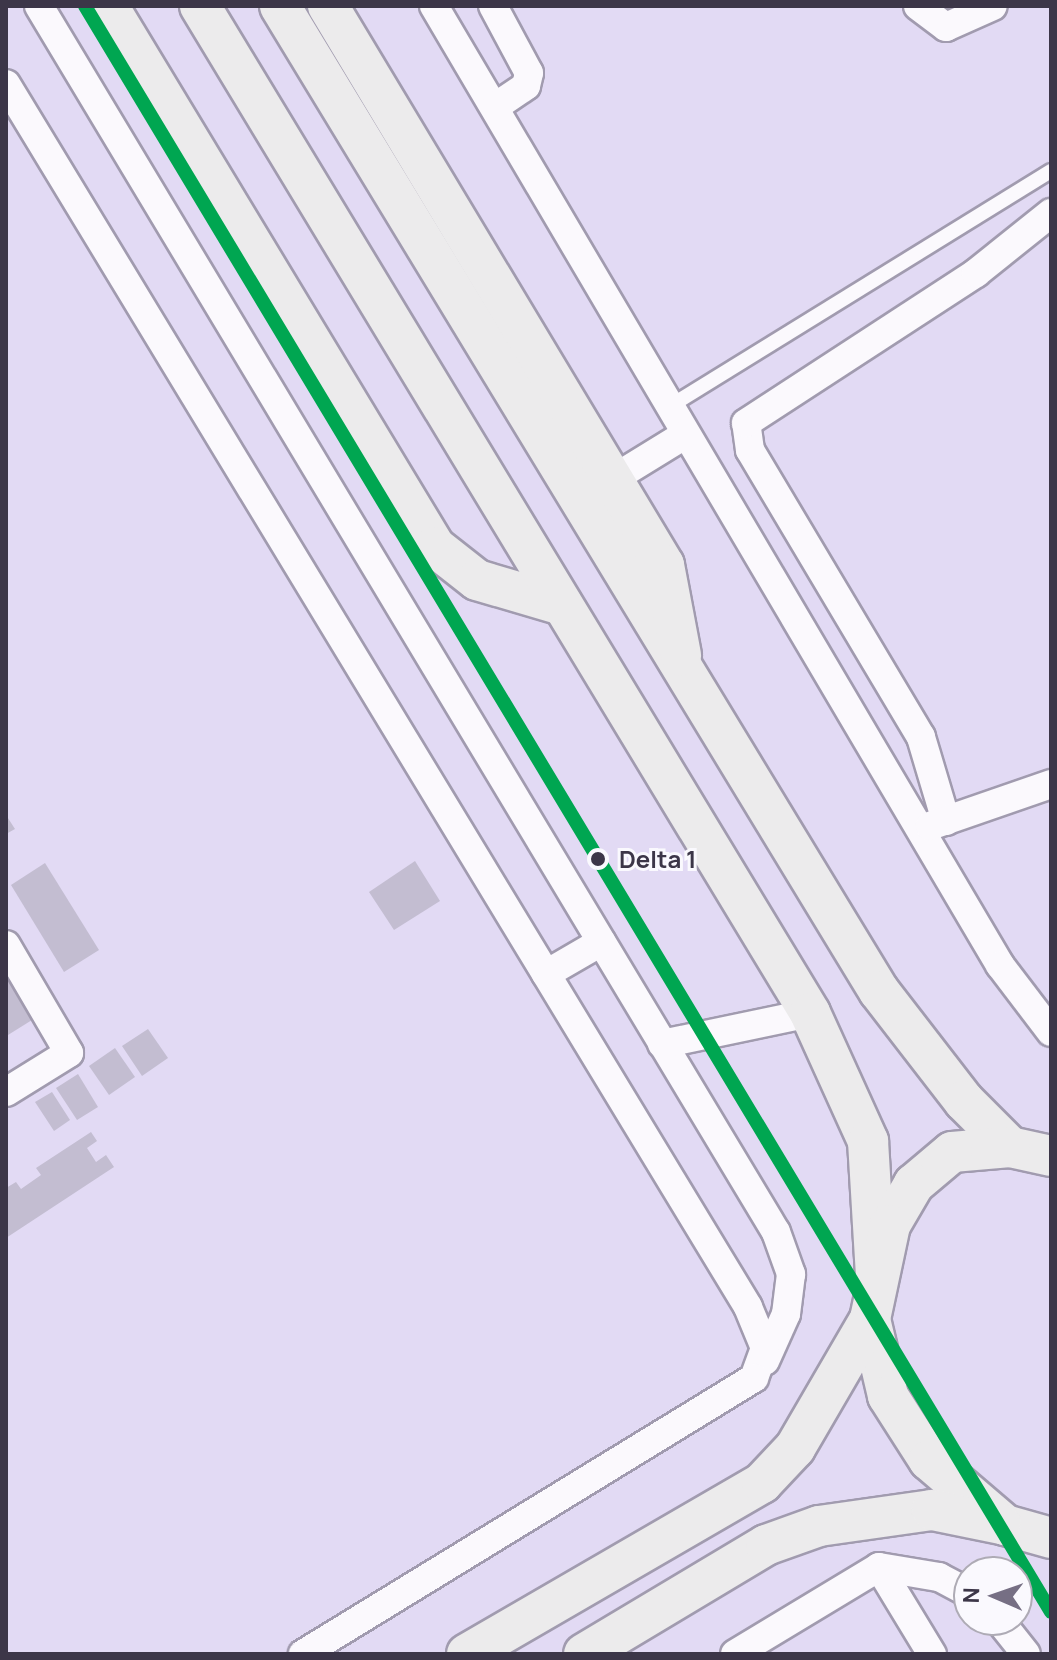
<!DOCTYPE html>
<html>
<head>
<meta charset="utf-8">
<style>
	body { margin:0 }
	#map { position:relative; width:1057px; height:1660px; overflow:hidden; background:#e2daf4; font-family:Manrope,sans-serif }
	div>[style] { position:absolute }
	.building>* { inset:0; background:#c3bdd1 }
	.roads { filter:drop-shadow(2px 0 #a19baf) drop-shadow(-2px 0 #a19baf) drop-shadow(0 2px #a19baf) drop-shadow(0 -2px #a19baf) }
	.lane>* { height:14px; margin:-7px; padding:0 7px; transform-origin:7px; border-radius:7px; background:#fbf9fd }
	.street>* { height:28px; margin:-14px; padding:0 14px; transform-origin:14px; border-radius:14px; background:#fbf9fd }
	.secondary>* { height:40px; margin:-20px; padding:0 20px; transform-origin:20px; border-radius:20px; background:#ecebec }
	.metro-1>* { height:14px; margin:-7px; padding:0 7px; transform-origin:7px; border-radius:7px; background:#00a651 }
	.dots>* { width:22px; height:22px; translate:-50% -50%; box-sizing:border-box; border:4px solid #faf9fe; border-radius:50% }
	span { translate:-50% -50%; white-space:nowrap; text-align:center; line-height:1.15; -webkit-text-stroke:6px #faf9fe; paint-order:stroke }
	.stop-label { font-size:24px; color:#3c3648; font-weight:700 }
	.left { translate:0 -50%; text-align:left }
	.frame { position:absolute; inset:0; border:8px solid #3c3648; pointer-events:none }
	.north { position:absolute; left:953px; top:1556px; width:80px; height:80px; box-sizing:border-box; background:#faf9fe; border:2px solid #aeabb5; border-radius:50%; rotate:272deg; font-size:22px; font-weight:700; line-height:32px; text-align:center; color:#3c3648 }
	.north::after { content:''; display:block; margin:auto; width:28px; height:36px; background:#766f84; clip-path:polygon(50% 0,100% 100%,50% 72%,0 100%) }
</style>
</head>
<body>
<div id="map">
	<div class="building">
		<div style="clip-path:polygon(6px 815px,15px 829px,6px 834px)"></div>
		<div style="clip-path:polygon(415px 861px,440px 901px,394px 930px,369px 892px)"></div>
		<div style="clip-path:polygon(45px 863px,99px 950px,64px 972px,11px 885px)"></div>
		<div style="clip-path:polygon(6px 975px,32px 1020px,8px 1035px,6px 1032px)"></div>
		<div style="clip-path:polygon(148px 1029px,168px 1058px,142px 1076px,122px 1046px)"></div>
		<div style="clip-path:polygon(115px 1048px,135px 1077px,109px 1095px,89px 1066px)"></div>
		<div style="clip-path:polygon(78px 1074px,98px 1107px,77px 1120px,56px 1088px)"></div>
		<div style="clip-path:polygon(52px 1092px,70px 1120px,54px 1131px,35px 1102px)"></div>
		<div style="clip-path:polygon(91px 1132px,97px 1141px,87px 1148px,96px 1162px,106px 1155px,114px 1167px,6px 1238px,6px 1188px,16px 1182px,21px 1189px,41px 1175px,36px 1168px)"></div>
	</div>
	<div class="roads">
		<div class="lane">
			<div style="left:667px;top:408px;width:451px;rotate:-31.7deg"></div>
		</div>
		<div class="street">
			<div style="left:39px;top:6px;width:1430px;rotate:58.99deg"></div>
			<div style="left:776px;top:1232px;width:45px;rotate:70.3deg"></div>
			<div style="left:791px;top:1274px;width:40px;rotate:97.1deg"></div>
			<div style="left:786px;top:1314px;width:51px;rotate:114.1deg"></div>
			<div style="left:434px;top:6px;width:1114px;rotate:59.45deg"></div>
			<div style="left:1000px;top:965px;width:84px;rotate:52.7deg"></div>
			<div style="left:493px;top:6px;width:76px;rotate:61.8deg"></div>
			<div style="left:529px;top:73px;width:13px;rotate:103deg"></div>
			<div style="left:526px;top:86px;width:36px;rotate:146deg"></div>
			<div style="left:918px;top:6px;width:35px;rotate:37deg"></div>
			<div style="left:946px;top:27px;width:51px;rotate:-24.1deg"></div>
			<div style="left:6px;top:84px;width:1430px;rotate:58.75deg"></div>
			<div style="left:748px;top:1307px;width:44px;rotate:67.5deg"></div>
			<div style="left:765px;top:1348px;width:32px;rotate:110deg"></div>
			<div style="left:754px;top:1378px;width:529px;rotate:148.53deg"></div>
			<div style="left:613px;top:479px;width:82px;rotate:-31.6deg"></div>
			<div style="left:946px;top:821px;width:88px;rotate:-106.6deg"></div>
			<div style="left:921px;top:737px;width:334px;rotate:-120.8deg"></div>
			<div style="left:750px;top:450px;width:27px;rotate:-98deg"></div>
			<div style="left:746px;top:423px;width:275px;rotate:-33.1deg"></div>
			<div style="left:976px;top:273px;width:96px;rotate:-38.7deg"></div>
			<div style="left:930px;top:826px;width:128px;rotate:-19.1deg"></div>
			<div style="left:6px;top:945px;width:125px;rotate:59.7deg"></div>
			<div style="left:69px;top:1053px;width:74px;rotate:148.2deg"></div>
			<div style="left:546px;top:974px;width:64px;rotate:-30.2deg"></div>
			<div style="left:662px;top:1044px;width:151px;rotate:-11.8deg"></div>
			<div style="left:879px;top:1567px;width:102px;rotate:58.7deg"></div>
			<div style="left:999px;top:1620px;width:43px;rotate:51.5deg"></div>
			<div style="left:735px;top:1654px;width:168px;rotate:-31.1deg"></div>
			<div style="left:879px;top:1567px;width:61px;rotate:9.5deg"></div>
			<div style="left:939px;top:1577px;width:34px;rotate:28deg"></div>
		</div>
		<div class="secondary">
			<div style="left:108px;top:6px;width:632px;rotate:58.85deg"></div>
			<div style="left:435px;top:547px;width:53px;rotate:38.2deg"></div>
			<div style="left:477px;top:580px;width:89px;rotate:16.4deg"></div>
			<div style="left:200px;top:6px;width:1177px;rotate:58.79deg"></div>
			<div style="left:810px;top:1013px;width:141px;rotate:65.6deg"></div>
			<div style="left:868px;top:1141px;width:135px;rotate:86.6deg"></div>
			<div style="left:280px;top:6px;width:1153px;rotate:58.7deg"></div>
			<div style="left:879px;top:991px;width:139px;rotate:52.3deg"></div>
			<div style="left:964px;top:1101px;width:65px;rotate:45deg"></div>
			<div style="left:328px;top:6px;width:652px;rotate:58.99deg"></div>
			<div style="left:664px;top:565px;width:92px;rotate:79.3deg"></div>
			<div style="left:1051px;top:1156px;width:42px;rotate:-167.6deg"></div>
			<div style="left:1010px;top:1147px;width:58px;rotate:175.1deg"></div>
			<div style="left:952px;top:1152px;width:50px;rotate:139.9deg"></div>
			<div style="left:914px;top:1184px;width:48px;rotate:120.3deg"></div>
			<div style="left:890px;top:1225px;width:96px;rotate:102deg"></div>
			<div style="left:870px;top:1319px;width:79px;rotate:76.8deg"></div>
			<div style="left:888px;top:1396px;width:76px;rotate:57.4deg"></div>
			<div style="left:929px;top:1460px;width:100px;rotate:40.5deg"></div>
			<div style="left:1005px;top:1525px;width:48px;rotate:15.8deg"></div>
			<div style="left:467px;top:1654px;width:341px;rotate:-30.1deg"></div>
			<div style="left:762px;top:1483px;width:48px;rotate:-46.7deg"></div>
			<div style="left:795px;top:1448px;width:149px;rotate:-59.8deg"></div>
			<div style="left:584px;top:1654px;width:212px;rotate:-30.9deg"></div>
			<div style="left:766px;top:1545px;width:56px;rotate:-19.7deg"></div>
			<div style="left:819px;top:1526px;width:114px;rotate:-8.1deg"></div>
			<div style="left:932px;top:1510px;width:70px;rotate:11.5deg"></div>
		</div>
	</div>
	<div class="metro-1">
		<div style="left:85px;top:6px;width:1874px;rotate:58.97deg"></div>
	</div>
	<div class="dots">
		<div style="left:598px;top:859px;background:#3c3648"></div>
	</div>
	<div class="stop-label">
		<span class="left" style="left:619px;top:859px">Delta 1</span>
	</div>
	<div class="frame"></div>
	<div class="north">N</div>
</div>
</body>
</html>
